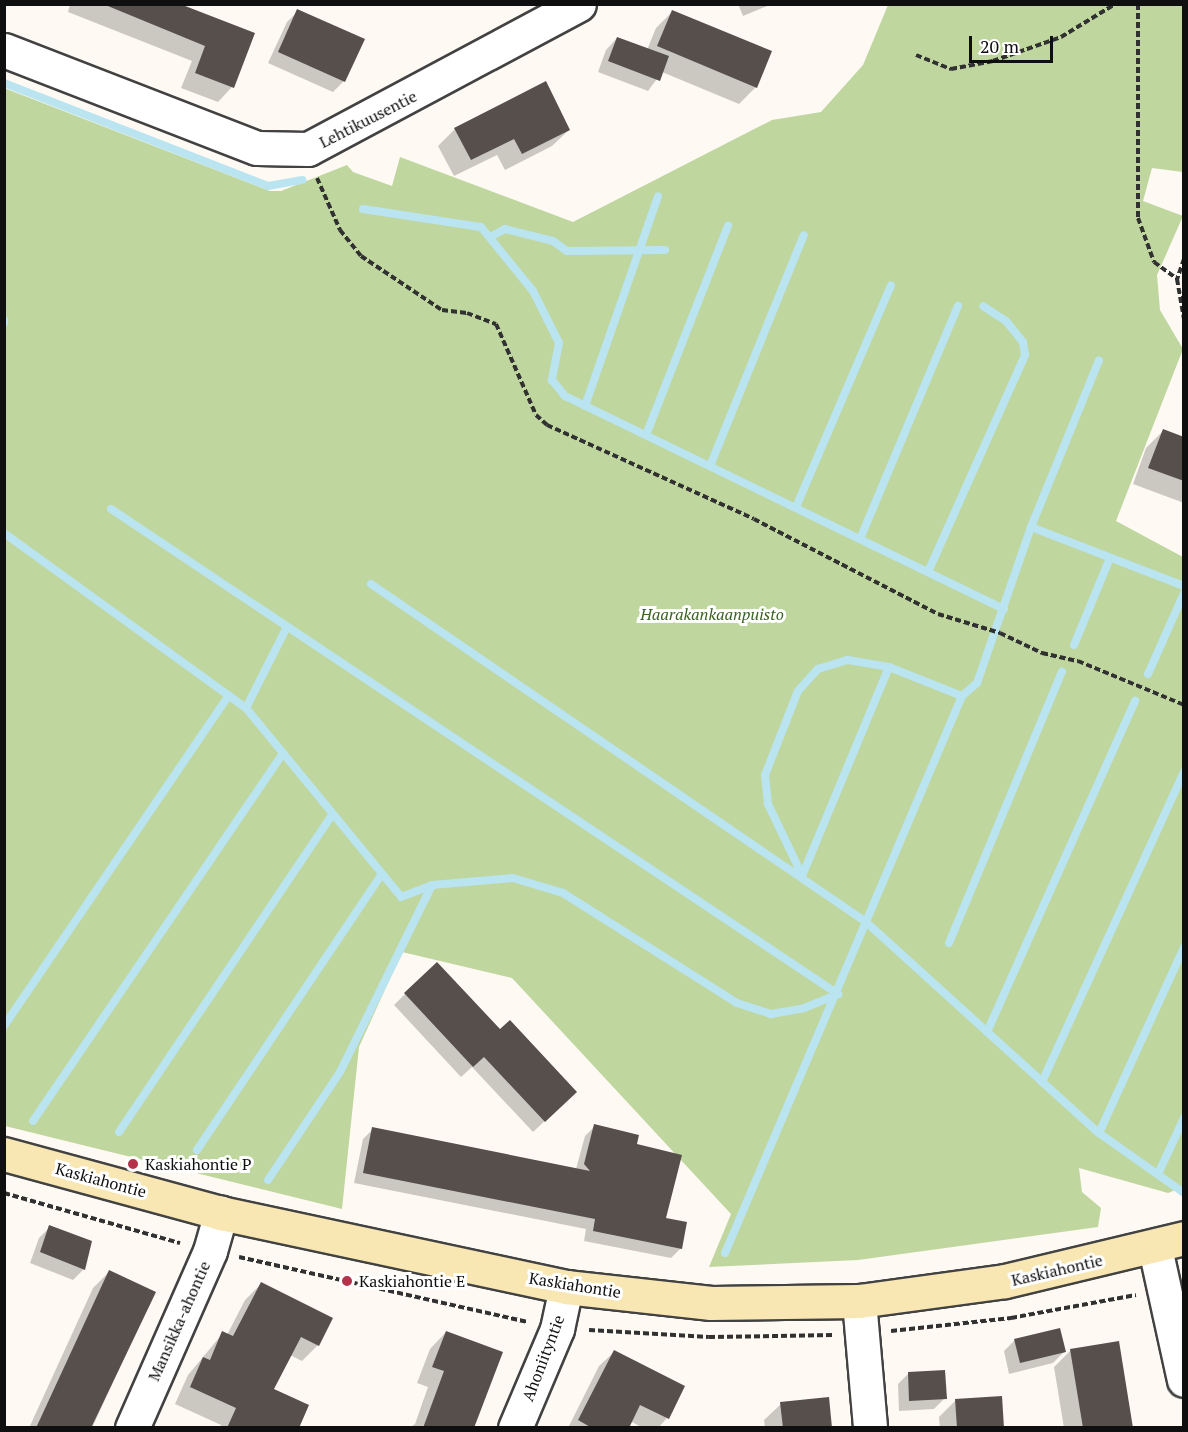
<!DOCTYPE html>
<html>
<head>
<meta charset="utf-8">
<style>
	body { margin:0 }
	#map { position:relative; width:1188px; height:1432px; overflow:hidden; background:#fefaf3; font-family:"PT Serif",serif }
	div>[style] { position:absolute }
	.forest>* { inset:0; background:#bfd69f }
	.shadow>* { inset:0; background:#0003 }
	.stream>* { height:8px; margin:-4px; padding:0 4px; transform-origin:4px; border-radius:4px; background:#bbe4f1 }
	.building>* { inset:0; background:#574f4c }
	.path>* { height:4px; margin-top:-2px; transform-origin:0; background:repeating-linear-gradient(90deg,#313131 0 6px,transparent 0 9px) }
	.roads { filter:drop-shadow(2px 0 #424242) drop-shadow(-2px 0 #424242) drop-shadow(0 2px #424242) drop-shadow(0 -2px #424242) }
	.street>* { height:33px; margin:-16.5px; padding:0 16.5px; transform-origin:16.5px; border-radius:16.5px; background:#fff }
	.secondary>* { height:33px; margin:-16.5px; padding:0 16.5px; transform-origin:16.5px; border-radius:16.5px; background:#f8e7b3 }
	.dots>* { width:16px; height:16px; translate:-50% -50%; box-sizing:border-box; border:3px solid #fff; border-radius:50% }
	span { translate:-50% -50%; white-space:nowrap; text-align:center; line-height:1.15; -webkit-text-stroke:6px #fff; paint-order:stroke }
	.street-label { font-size:16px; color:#0f0f0f }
	.park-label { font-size:16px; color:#3a6224; font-style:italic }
	.poi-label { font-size:16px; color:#0f0f0f }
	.left { translate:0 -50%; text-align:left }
	.frame { position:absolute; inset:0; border:6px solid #0f0f0f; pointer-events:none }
	.scale { position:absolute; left:969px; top:36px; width:84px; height:27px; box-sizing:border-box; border:3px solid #0f0f0f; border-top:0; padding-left:8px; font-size:18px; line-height:21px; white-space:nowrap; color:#0f0f0f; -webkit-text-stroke:4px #fff; paint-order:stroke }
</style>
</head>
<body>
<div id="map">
	<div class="forest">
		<div style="clip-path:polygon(888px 5px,1183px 5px,1183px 172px,1152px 168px,1143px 201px,1183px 216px,1157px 275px,1160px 310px,1183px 349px,1116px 521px,1183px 557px,1183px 1187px,1168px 1193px,1079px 1168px,1082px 1192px,1101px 1208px,1098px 1227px,858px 1260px,709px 1267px,731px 1214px,512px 978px,402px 952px,359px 1047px,342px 1209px,5px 1126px,4px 88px,270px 191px,281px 191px,347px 165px,353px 172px,392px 186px,400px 157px,573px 222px,772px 120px,821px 112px,863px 65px)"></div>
	</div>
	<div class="shadow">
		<div style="clip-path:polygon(70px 4px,176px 4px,253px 34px,232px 87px,218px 102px,181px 88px,192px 61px,68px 12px)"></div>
		<div style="clip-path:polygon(738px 4px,772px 4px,743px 16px)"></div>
		<div style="clip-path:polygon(298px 11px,344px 81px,333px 92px,268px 63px,287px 22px)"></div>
		<div style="clip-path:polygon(673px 11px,756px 87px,739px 104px,662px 72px,648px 91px,598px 72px,606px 50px,617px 38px,647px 50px,656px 28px)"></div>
		<div style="clip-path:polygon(455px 129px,569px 130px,552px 146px,505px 170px,497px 155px,454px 176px,438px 146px)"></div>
		<div style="clip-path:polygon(1163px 431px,1184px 439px,1184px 503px,1133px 484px,1146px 448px)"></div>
		<div style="clip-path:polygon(405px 994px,564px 1103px,533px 1132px,472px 1067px,461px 1077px,394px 1005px)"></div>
		<div style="clip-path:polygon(595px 1126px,681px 1248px,671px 1258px,584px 1241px,586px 1229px,354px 1183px,363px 1139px,373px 1129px,576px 1169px,585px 1136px)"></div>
		<div style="clip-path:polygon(50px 1227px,84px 1269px,73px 1280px,30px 1263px,39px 1238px)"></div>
		<div style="clip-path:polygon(109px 1272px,154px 1293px,92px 1428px,29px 1428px,93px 1288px)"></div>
		<div style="clip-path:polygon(261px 1284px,318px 1345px,302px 1361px,290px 1355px,272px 1389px,298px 1428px,220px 1428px,221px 1425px,175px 1404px,188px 1375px,223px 1333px,227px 1335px,245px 1300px)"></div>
		<div style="clip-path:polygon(446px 1332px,473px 1428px,409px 1428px,415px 1424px,428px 1387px,417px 1383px,430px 1349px)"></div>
		<div style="clip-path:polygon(1015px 1340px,1064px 1352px,1053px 1363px,1009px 1374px,1004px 1351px)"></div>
		<div style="clip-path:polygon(1071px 1350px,1131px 1428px,1064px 1428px,1054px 1367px)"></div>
		<div style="clip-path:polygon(614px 1352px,667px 1418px,658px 1428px,643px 1428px,630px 1421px,627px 1428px,568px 1428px,599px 1366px)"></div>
		<div style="clip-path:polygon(909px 1373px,945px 1398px,934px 1409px,899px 1411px,898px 1384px)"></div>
		<div style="clip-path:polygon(956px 1400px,1003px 1428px,940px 1428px,939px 1417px)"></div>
		<div style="clip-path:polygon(781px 1404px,830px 1428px,765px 1428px,764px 1420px)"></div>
	</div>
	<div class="stream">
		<div style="left:4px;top:83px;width:283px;rotate:21.3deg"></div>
		<div style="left:268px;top:186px;width:35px;rotate:-10deg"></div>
		<div style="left:363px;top:209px;width:119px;rotate:8.7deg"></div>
		<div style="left:481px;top:227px;width:82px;rotate:50.9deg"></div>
		<div style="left:533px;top:291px;width:58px;rotate:63.4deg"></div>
		<div style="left:559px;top:343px;width:38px;rotate:101deg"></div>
		<div style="left:552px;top:380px;width:21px;rotate:51deg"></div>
		<div style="left:565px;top:396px;width:488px;rotate:25.9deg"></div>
		<div style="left:490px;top:237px;width:17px;rotate:-28deg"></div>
		<div style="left:505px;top:229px;width:49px;rotate:14deg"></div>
		<div style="left:553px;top:241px;width:17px;rotate:36deg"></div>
		<div style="left:567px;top:251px;width:98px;rotate:-0.6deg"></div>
		<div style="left:4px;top:320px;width:3px;rotate:90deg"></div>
		<div style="left:585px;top:406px;width:222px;rotate:-70.8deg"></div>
		<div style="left:646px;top:435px;width:225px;rotate:-68.6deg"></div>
		<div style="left:710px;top:466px;width:249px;rotate:-67.9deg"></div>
		<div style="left:796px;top:507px;width:241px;rotate:-66.8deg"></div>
		<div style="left:111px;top:509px;width:874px;rotate:33.71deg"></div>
		<div style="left:1031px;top:527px;width:164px;rotate:21.1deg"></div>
		<div style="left:4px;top:533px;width:299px;rotate:35.9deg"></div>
		<div style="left:246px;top:708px;width:244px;rotate:50.6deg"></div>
		<div style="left:401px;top:897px;width:33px;rotate:-21deg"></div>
		<div style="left:432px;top:885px;width:81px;rotate:-4.9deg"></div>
		<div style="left:513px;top:878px;width:52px;rotate:16.7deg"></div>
		<div style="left:563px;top:893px;width:206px;rotate:32.3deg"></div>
		<div style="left:737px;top:1003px;width:36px;rotate:18deg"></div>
		<div style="left:771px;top:1014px;width:34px;rotate:-10deg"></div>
		<div style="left:804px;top:1008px;width:37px;rotate:-22deg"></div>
		<div style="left:860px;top:539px;width:253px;rotate:-67.2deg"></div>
		<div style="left:928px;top:572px;width:238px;rotate:-65.9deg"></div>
		<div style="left:1025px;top:355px;width:13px;rotate:-99deg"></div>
		<div style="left:1023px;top:342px;width:27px;rotate:-129deg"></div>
		<div style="left:1006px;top:321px;width:27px;rotate:-147deg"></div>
		<div style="left:371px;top:584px;width:599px;rotate:34.33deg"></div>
		<div style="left:866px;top:922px;width:314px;rotate:42.2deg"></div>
		<div style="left:1099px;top:1133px;width:104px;rotate:35.2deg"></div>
		<div style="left:1074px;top:645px;width:94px;rotate:-67.5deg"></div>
		<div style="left:1148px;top:674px;width:89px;rotate:-66deg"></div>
		<div style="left:246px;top:708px;width:91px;rotate:-63.2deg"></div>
		<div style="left:802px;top:875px;width:79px;rotate:-115.6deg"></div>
		<div style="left:768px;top:804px;width:29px;rotate:-96deg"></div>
		<div style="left:765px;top:775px;width:90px;rotate:-68.6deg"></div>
		<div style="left:798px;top:691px;width:30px;rotate:-48deg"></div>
		<div style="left:818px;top:669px;width:31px;rotate:-17deg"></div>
		<div style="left:848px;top:660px;width:42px;rotate:9.7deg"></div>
		<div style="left:889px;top:667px;width:79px;rotate:21.7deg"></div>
		<div style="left:802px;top:876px;width:226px;rotate:-67.4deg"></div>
		<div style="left:949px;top:943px;width:294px;rotate:-67.4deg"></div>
		<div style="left:4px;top:1026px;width:400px;rotate:-55.8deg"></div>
		<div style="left:987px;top:1032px;width:363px;rotate:-65.9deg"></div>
		<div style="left:1042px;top:1082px;width:341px;rotate:-65.4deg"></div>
		<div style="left:33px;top:1121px;width:445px;rotate:-55.8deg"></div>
		<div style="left:119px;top:1132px;width:383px;rotate:-56.1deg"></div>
		<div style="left:1099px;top:1133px;width:205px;rotate:-65.4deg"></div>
		<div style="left:197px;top:1150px;width:332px;rotate:-56.2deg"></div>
		<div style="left:1158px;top:1174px;width:62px;rotate:-65.1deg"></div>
		<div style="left:268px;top:1180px;width:130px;rotate:-56.3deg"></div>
		<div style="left:340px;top:1072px;width:208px;rotate:-63.8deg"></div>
		<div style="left:725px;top:1253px;width:605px;rotate:-66.95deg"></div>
		<div style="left:962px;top:696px;width:20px;rotate:-41deg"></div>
		<div style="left:977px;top:683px;width:165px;rotate:-70.9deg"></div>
		<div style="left:1031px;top:527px;width:180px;rotate:-67.8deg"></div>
	</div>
	<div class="building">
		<div style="clip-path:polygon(103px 4px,180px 4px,255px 33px,234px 88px,195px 73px,205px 46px)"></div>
		<div style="clip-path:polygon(297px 9px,365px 39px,345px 82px,278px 52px)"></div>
		<div style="clip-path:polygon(672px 10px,772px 51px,757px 88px,657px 46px)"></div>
		<div style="clip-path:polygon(617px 37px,669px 56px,660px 81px,608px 61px)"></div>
		<div style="clip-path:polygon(546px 81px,570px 130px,522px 154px,514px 139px,471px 160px,454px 128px)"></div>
		<div style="clip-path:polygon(1163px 429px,1184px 437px,1184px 481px,1148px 468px)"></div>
		<div style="clip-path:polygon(437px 962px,500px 1029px,510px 1020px,577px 1092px,545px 1122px,484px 1057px,473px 1067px,404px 993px)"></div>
		<div style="clip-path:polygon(594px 1124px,639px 1135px,637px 1144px,682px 1155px,666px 1218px,687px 1222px,682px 1249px,593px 1231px,595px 1219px,363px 1173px,372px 1127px,590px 1171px,584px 1164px)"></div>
		<div style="clip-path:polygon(49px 1225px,92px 1241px,85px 1270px,40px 1252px)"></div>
		<div style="clip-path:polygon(109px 1270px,156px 1292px,91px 1428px,36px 1428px)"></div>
		<div style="clip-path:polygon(261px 1282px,333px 1318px,319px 1346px,301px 1337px,274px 1389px,309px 1405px,299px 1428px,227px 1428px,236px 1408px,190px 1387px,203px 1357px,210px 1360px,222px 1331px,233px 1336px)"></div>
		<div style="clip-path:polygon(1060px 1328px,1066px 1352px,1020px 1363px,1014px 1339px)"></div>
		<div style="clip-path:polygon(446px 1331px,503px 1352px,474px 1428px,423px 1428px,444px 1371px,432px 1367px)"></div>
		<div style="clip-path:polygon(1119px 1341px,1133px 1428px,1083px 1428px,1070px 1349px)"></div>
		<div style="clip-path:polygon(614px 1350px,685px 1386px,669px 1419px,640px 1405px,629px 1428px,592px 1428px,578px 1420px)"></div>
		<div style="clip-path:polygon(945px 1370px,947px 1399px,909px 1401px,908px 1372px)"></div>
		<div style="clip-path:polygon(1002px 1396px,1004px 1428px,957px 1428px,955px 1399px)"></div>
		<div style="clip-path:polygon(829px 1397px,832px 1428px,783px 1428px,780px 1402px)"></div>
	</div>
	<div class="path">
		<div style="left:1138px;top:4px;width:214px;rotate:90deg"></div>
		<div style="left:1138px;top:218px;width:47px;rotate:70deg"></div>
		<div style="left:1154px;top:262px;width:29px;rotate:36deg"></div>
		<div style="left:916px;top:55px;width:38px;rotate:22deg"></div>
		<div style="left:951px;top:69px;width:43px;rotate:-10.8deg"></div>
		<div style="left:993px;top:61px;width:72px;rotate:-19.4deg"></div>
		<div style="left:1061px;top:37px;width:63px;rotate:-31.4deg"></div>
		<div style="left:317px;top:178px;width:57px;rotate:66.1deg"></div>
		<div style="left:340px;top:230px;width:33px;rotate:51deg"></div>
		<div style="left:361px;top:256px;width:97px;rotate:33.7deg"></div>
		<div style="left:442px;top:310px;width:25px;rotate:7deg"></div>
		<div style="left:467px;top:313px;width:31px;rotate:21deg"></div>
		<div style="left:496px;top:324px;width:99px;rotate:66.3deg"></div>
		<div style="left:536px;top:415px;width:15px;rotate:42deg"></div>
		<div style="left:547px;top:425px;width:227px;rotate:24.4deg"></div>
		<div style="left:754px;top:519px;width:207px;rotate:27.3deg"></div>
		<div style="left:938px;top:614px;width:65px;rotate:17deg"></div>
		<div style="left:1000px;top:633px;width:47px;rotate:25.5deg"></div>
		<div style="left:1042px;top:653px;width:37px;rotate:13deg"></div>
		<div style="left:1078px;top:661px;width:115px;rotate:22.5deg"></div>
		<div style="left:1184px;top:259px;width:21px;rotate:109deg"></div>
		<div style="left:1177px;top:279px;width:41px;rotate:80.1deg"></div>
		<div style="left:4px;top:1193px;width:183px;rotate:15.9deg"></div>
		<div style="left:239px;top:1257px;width:296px;rotate:12.7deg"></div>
		<div style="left:589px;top:1330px;width:120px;rotate:3.3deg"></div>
		<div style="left:709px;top:1337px;width:124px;rotate:-0.9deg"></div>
		<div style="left:891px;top:1331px;width:121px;rotate:-6.2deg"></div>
		<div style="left:1011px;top:1318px;width:127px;rotate:-10.4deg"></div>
	</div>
	<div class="roads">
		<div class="street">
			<div style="left:4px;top:50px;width:271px;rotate:21.2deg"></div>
			<div style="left:257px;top:148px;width:51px;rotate:1.1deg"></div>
			<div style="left:308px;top:149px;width:307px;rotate:-28.1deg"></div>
			<div style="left:1155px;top:1248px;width:135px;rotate:77.6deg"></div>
			<div style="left:859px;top:1301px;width:127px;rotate:85deg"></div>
			<div style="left:132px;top:1428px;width:193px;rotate:-66.2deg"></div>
			<div style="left:210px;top:1251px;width:40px;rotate:-74deg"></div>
			<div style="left:515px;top:1428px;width:108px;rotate:-67deg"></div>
			<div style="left:557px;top:1329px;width:43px;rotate:-77.9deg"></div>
		</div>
		<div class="secondary">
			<div style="left:4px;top:1154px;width:225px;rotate:15.2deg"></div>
			<div style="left:221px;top:1213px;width:353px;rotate:12.1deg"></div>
			<div style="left:566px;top:1287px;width:146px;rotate:6.3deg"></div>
			<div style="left:711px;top:1303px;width:148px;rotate:-0.8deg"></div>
			<div style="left:859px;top:1301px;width:147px;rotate:-7.8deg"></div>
			<div style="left:1005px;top:1281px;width:184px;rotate:-13.5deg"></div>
		</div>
	</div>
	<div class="dots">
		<div style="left:133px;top:1164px;background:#b4324a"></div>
		<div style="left:347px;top:1281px;background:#b4324a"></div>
	</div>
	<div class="street-label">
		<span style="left:368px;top:119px;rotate:-27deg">Lehtikuusentie</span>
		<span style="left:101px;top:1180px;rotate:15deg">Kaskiahontie</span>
		<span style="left:1057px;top:1270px;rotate:-13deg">Kaskiahontie</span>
		<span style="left:575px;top:1285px;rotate:9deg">Kaskiahontie</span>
		<span style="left:179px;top:1321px;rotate:-66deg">Mansikka-ahontie</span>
		<span style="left:543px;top:1358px;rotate:-69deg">Ahoniityntie</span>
	</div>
	<div class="park-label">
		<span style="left:712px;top:614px">Haarakankaanpuisto</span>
	</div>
	<div class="poi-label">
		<span class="left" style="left:145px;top:1164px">Kaskiahontie P</span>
		<span class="left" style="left:359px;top:1281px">Kaskiahontie E</span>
	</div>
	<div class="frame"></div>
	<div class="scale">20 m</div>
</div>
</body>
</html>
